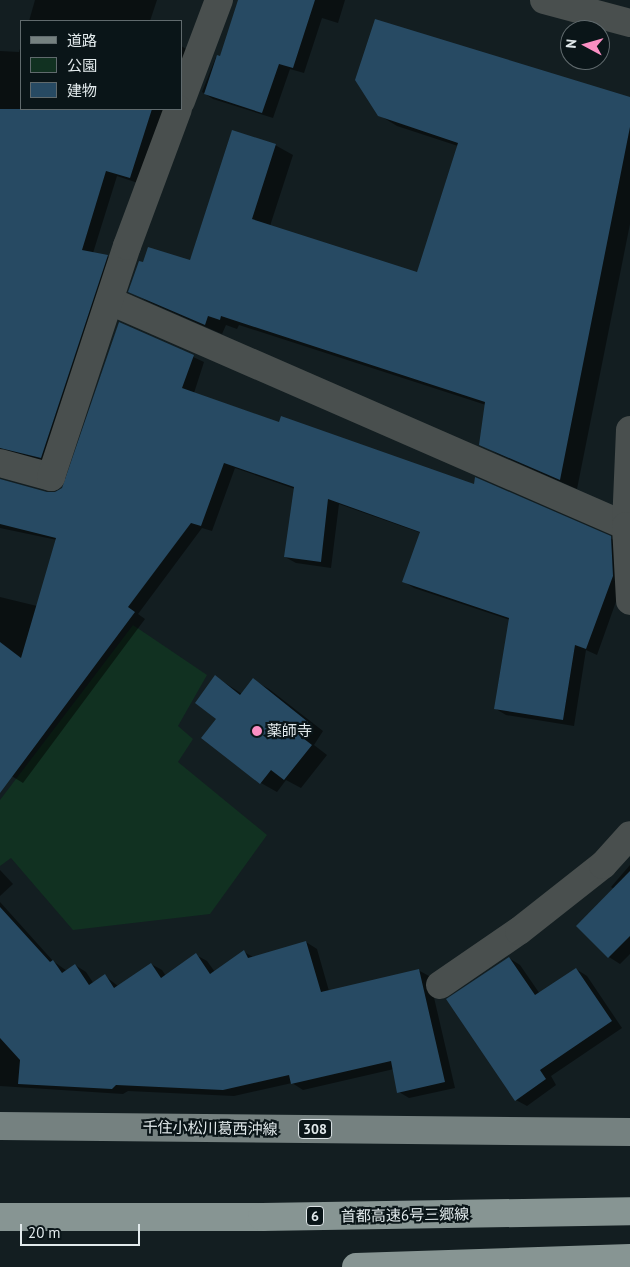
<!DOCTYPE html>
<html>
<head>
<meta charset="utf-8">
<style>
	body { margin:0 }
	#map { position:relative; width:630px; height:1267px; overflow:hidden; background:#131e21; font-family:"PT Sans","Noto Sans JP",sans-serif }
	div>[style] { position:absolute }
	.green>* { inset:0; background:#113121 }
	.shadow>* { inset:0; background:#0007 }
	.building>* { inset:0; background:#274a63 }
	.minor>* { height:28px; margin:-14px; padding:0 14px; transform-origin:14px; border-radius:14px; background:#494f4e }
	.primary>* { height:28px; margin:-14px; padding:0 14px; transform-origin:14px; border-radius:14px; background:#758180 }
	.motorway>* { height:28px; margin:-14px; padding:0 14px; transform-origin:14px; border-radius:14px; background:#879593 }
	.dots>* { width:14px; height:14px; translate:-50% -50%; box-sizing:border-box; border:2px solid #0a1518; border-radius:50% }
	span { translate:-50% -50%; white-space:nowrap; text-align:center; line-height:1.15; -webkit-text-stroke:4.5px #0a1518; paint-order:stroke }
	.shield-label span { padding:1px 4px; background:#0a1518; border:1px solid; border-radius:4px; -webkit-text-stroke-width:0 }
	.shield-label { font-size:14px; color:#e2eaec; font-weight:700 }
	.poi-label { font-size:15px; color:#e2eaec }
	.left { translate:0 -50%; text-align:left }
	.street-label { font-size:15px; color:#e2eaec }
	.legend { position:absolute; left:20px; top:20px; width:162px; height:90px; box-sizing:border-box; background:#0a1518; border:1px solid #606a6d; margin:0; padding:6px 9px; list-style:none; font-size:15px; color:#e2eaec }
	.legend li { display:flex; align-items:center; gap:10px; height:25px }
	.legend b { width:25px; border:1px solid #606a6d }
	.north { position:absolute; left:560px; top:20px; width:50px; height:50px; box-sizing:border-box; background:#0a1518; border:1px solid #606a6d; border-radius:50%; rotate:276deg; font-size:14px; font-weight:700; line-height:20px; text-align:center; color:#e2eaec }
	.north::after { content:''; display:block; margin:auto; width:18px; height:22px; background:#fb8fc3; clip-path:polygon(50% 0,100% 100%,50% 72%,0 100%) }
	.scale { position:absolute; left:20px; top:1224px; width:120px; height:22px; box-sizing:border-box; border:2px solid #e2eaec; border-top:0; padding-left:6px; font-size:15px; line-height:18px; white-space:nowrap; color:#e2eaec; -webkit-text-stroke:4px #0a1518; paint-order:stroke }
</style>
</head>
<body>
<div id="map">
	<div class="green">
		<div style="clip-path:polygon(133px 625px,207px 675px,178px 726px,193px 739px,178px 762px,267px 835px,210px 914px,73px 930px,11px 858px,0 866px,0 800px)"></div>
	</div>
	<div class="shadow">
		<div style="clip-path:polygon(35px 0,157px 0,150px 21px,29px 21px)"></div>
		<div style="clip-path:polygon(239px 0,345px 0,338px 23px,322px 18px,304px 73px,290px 69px,273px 118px,213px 99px,202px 92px,216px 57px,221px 57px)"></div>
		<div style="clip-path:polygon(21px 45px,21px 109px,165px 109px,141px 184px,117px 176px,93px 253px,107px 256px,118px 262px,52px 463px,0 458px,0 51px,19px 52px)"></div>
		<div style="clip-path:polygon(181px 46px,195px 54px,181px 88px)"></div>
		<div style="clip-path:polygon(630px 98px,630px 224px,577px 489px,498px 454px,481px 444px,486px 405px,239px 325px,237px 329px,226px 325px,222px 334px,147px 301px,130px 291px,191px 262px,275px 145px,293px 155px,270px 226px,417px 274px,458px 146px,397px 126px,379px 115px)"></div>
		<div style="clip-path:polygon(119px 323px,204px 362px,194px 393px,610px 538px,621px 544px,623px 582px,597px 655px,586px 650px,574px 726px,506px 715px,496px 709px,510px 620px,414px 588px,404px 582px,421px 533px,339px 504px,331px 568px,296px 563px,285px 557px,295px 489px,235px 468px,212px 531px,202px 528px,138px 614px,145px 619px,23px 783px,5px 772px,0 778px,0 597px,37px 606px,57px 540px,0 528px,0 480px,47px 493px,55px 493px,63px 489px)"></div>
		<div style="clip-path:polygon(216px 677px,242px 694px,253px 680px,269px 689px,323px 731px,314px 745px,327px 755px,301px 788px,286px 780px,277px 792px,261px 783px,203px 738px,218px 719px)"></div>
		<div style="clip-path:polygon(630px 865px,630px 954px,620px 964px,609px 957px,614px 889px,611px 887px)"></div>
		<div style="clip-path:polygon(0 870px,13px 884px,0 896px)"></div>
		<div style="clip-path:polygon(0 902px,53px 961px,67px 971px,75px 965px,86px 972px,94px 984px,105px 976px,118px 986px,151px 964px,162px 970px,166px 976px,196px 955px,207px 961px,215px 972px,244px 952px,253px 957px,306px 942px,317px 949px,329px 991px,418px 970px,429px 976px,455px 1088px,409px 1098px,399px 1092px,394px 1069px,303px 1090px,292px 1083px,234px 1096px,128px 1091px,123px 1094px,0 1086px)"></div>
		<div style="clip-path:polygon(509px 958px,520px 965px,540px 994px,576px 969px,587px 976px,622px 1028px,551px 1076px,556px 1085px,527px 1106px,516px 1100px)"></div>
	</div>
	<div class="building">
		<div style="clip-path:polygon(238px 0,315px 0,293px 68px,279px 64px,262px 113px,204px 94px,217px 55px,220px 56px)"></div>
		<div style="clip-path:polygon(375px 19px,630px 97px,630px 127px,560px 480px,479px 445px,485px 402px,221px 316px,220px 320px,208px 316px,205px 325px,128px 292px,139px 261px,143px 262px,148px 247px,190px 260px,232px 130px,276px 144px,252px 219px,417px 272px,458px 143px,378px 116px,355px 80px)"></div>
		<div style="clip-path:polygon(0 109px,152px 109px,130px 178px,106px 171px,82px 250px,108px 255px,41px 458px,0 448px)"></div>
		<div style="clip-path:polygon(119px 322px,194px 355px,182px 388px,279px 422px,281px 416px,474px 484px,475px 477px,611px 536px,613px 576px,586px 649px,575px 645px,563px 720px,494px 709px,509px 618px,402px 582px,420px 532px,328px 499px,321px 562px,284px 557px,294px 487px,224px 463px,201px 526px,191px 523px,128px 607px,135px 612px,0 793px,0 642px,21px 658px,56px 538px,0 524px,0 479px,47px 492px,55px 492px,62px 488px)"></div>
		<div style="clip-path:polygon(215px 675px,240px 695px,253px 678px,308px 722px,299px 735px,312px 745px,284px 780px,271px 770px,260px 784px,201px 738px,216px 719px,195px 703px)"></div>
		<div style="clip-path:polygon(630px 871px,630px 936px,608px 958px,576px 926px)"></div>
		<div style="clip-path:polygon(0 907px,50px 962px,53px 960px,62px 973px,75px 964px,89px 985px,105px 974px,114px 988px,151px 963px,161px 978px,196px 953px,210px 974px,244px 950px,248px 958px,306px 941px,321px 992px,419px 969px,445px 1082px,397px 1093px,391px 1061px,291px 1084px,289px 1075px,223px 1090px,116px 1085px,112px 1089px,18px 1084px,20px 1060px,0 1038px)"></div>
		<div style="clip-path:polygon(509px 957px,535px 995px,576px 968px,612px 1021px,540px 1070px,546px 1079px,515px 1101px,446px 999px)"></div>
	</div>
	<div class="minor">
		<div style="left:544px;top:0;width:89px;rotate:15deg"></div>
		<div style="left:181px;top:101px;width:108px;rotate:-69.4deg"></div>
		<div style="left:110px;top:301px;width:563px;rotate:23.56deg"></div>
		<div style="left:630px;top:430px;width:96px;rotate:92.4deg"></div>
		<div style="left:626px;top:526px;width:75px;rotate:86.9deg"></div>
		<div style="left:0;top:463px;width:53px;rotate:15.4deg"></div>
		<div style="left:51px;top:477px;width:243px;rotate:-71.8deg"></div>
		<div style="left:127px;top:246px;width:146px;rotate:-69.6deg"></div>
		<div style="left:440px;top:985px;width:96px;rotate:-34.4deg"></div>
		<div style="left:519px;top:931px;width:107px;rotate:-38.2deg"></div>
		<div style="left:603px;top:865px;width:40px;rotate:-48deg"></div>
	</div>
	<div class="primary">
		<div style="left:0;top:1126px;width:630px;rotate:0.55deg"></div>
	</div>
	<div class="motorway">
		<div style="left:0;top:1217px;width:262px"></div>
		<div style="left:262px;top:1217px;width:368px;rotate:-0.9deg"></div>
		<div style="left:356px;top:1267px;width:274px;rotate:-1.9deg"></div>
	</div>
	<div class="dots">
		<div style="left:257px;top:731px;background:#fb8fc3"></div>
	</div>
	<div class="shield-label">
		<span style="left:315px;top:1129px">308</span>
		<span style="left:315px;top:1216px">6</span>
	</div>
	<div class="poi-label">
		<span class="left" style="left:267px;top:731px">薬師寺</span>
	</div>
	<div class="street-label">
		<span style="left:210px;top:1128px;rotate:1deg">千住小松川葛西沖線</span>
		<span style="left:405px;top:1215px;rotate:-1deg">首都高速6号三郷線</span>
	</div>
	<ul class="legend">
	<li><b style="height:6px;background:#758180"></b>道路</li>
	<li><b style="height:14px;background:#113121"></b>公園</li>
	<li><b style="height:14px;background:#274a63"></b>建物</li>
	</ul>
	<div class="north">N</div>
	<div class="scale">20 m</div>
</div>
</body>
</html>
